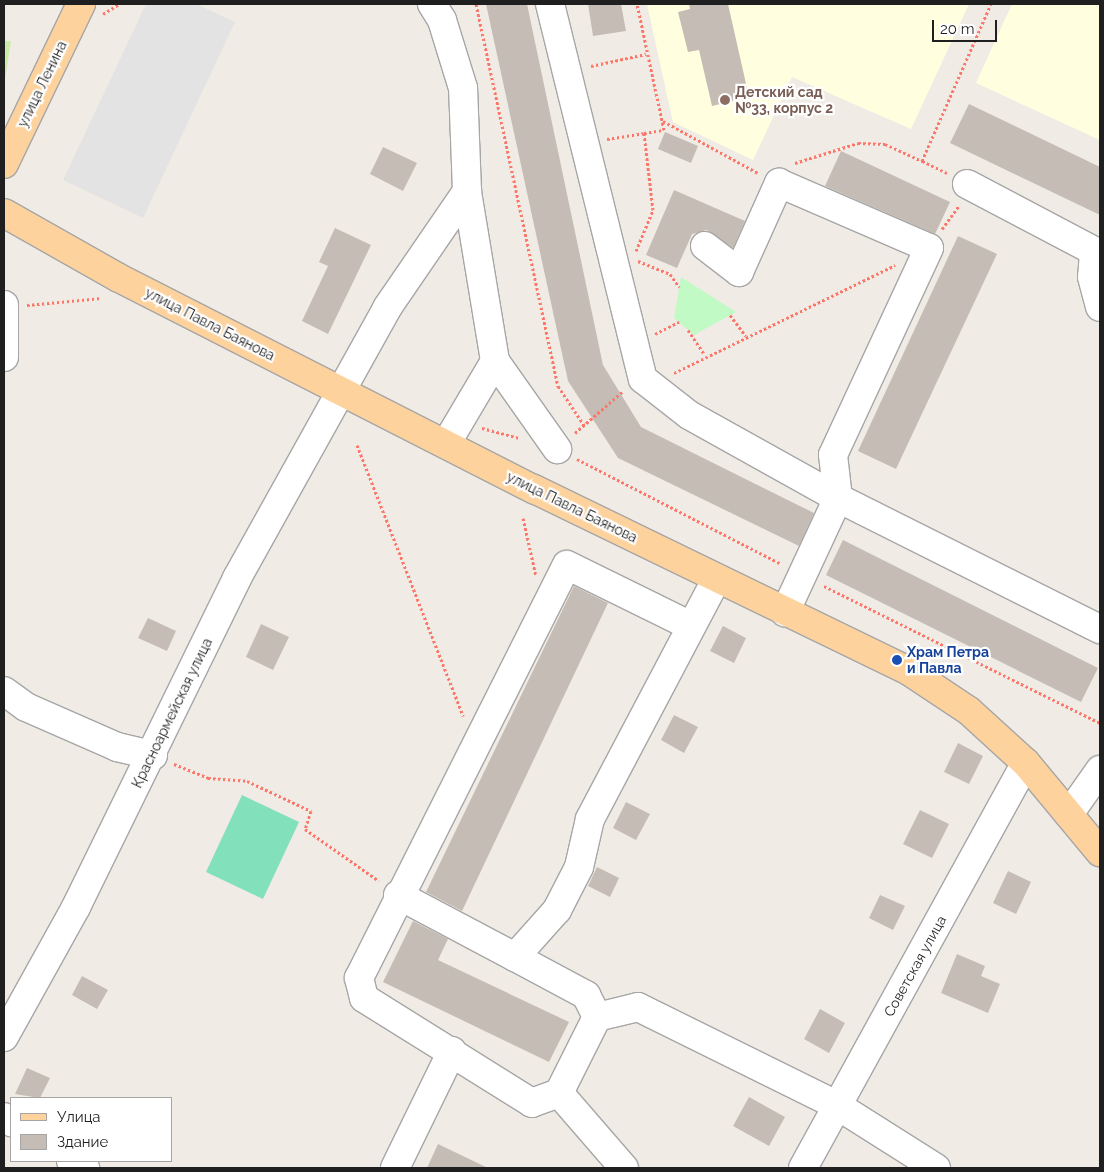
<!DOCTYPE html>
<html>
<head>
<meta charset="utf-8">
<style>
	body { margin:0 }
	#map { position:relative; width:1104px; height:1172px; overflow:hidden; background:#f0ece5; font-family:Raleway,sans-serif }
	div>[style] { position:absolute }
	.education>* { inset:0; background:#ffffe0 }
	.grass>* { inset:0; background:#cbebab }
	.park>* { inset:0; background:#c2fac6 }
	.pitch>* { inset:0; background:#82e0bb }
	.parking>* { inset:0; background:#e3e3e3 }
	.building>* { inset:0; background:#c5bcb5 }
	.path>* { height:3px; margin-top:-1.5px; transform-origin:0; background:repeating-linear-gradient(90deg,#fc776a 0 2.5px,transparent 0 5px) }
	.roads { filter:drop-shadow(1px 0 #a6a6a6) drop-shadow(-1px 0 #a6a6a6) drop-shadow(0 1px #a6a6a6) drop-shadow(0 -1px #a6a6a6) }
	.minor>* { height:28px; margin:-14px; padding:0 14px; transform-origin:14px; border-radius:14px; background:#fff }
	.major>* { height:28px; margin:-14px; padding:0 14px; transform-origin:14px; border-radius:14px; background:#fdd29d }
	.dots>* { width:14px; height:14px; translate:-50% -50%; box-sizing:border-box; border:2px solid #fff; border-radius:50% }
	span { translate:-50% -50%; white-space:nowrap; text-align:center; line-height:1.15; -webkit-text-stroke:4.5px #fff; paint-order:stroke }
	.street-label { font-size:14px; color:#1f1f1f }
	.education-label { font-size:14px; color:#785e54; font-weight:700 }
	.left { translate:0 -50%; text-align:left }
	.transit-label { font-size:14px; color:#164399; font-weight:700 }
	.frame { position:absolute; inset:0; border:5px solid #1f1f1f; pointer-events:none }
	.legend { position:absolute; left:10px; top:1097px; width:162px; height:65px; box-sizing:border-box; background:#fff; border:1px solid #a5a5a5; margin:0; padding:6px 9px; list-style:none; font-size:15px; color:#1f1f1f }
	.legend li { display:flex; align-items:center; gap:10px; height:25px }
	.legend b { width:25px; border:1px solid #a5a5a5 }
	.scale { position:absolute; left:932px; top:20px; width:65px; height:22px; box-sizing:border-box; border:2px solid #1f1f1f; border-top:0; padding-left:6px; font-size:15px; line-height:18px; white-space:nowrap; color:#1f1f1f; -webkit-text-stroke:4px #fff; paint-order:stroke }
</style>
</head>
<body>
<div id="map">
	<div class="education">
		<div style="clip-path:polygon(647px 4px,969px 4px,911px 129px,792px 77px,753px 160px,673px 122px)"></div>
		<div style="clip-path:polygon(1012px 4px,1100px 4px,1100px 140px,976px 83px)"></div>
	</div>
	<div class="grass">
		<div style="clip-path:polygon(4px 41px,11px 41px,4px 86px)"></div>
	</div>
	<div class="park">
		<div style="clip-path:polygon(681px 277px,736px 312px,694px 335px,674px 318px)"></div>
	</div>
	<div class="pitch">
		<div style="clip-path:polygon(242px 795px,299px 822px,263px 899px,206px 872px)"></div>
	</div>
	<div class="parking">
		<div style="clip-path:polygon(146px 4px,196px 4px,235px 22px,143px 218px,63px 180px)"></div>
	</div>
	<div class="building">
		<div style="clip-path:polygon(486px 4px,527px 4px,603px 365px,641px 427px,814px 513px,799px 546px,618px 458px,568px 381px)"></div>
		<div style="clip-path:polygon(588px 4px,621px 4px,626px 31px,593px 36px)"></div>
		<div style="clip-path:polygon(689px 4px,728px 4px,749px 97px,712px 106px,699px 50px,688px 52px,678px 12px,690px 9px)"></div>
		<div style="clip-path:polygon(969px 104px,1100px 167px,1100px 215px,950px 143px)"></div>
		<div style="clip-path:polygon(665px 132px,698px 146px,691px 163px,658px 149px)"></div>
		<div style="clip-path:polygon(383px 147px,417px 163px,403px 191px,370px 174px)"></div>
		<div style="clip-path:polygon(841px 151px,950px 202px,935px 234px,825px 186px)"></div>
		<div style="clip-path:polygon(674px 190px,745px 221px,733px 248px,707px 230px,692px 234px,677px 268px,646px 255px)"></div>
		<div style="clip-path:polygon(335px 228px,371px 245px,328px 334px,302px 321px,328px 266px,319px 262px)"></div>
		<div style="clip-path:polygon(958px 236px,997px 254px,896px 469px,858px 451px)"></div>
		<div style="clip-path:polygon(843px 540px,1098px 668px,1081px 702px,826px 575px)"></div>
		<div style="clip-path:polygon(574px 586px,608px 603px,462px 911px,426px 892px)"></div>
		<div style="clip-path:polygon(148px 618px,176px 631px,167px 651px,138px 638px)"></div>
		<div style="clip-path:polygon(261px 624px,289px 637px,273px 670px,246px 657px)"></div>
		<div style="clip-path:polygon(723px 626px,746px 638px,734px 663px,710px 651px)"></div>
		<div style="clip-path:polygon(674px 715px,698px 727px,684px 753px,661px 740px)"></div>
		<div style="clip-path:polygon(958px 743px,983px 756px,969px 784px,944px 772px)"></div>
		<div style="clip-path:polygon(626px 802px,650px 814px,636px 840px,613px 828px)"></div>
		<div style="clip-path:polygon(920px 810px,949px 824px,932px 858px,903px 844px)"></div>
		<div style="clip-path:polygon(597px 867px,619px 878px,610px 897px,588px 886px)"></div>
		<div style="clip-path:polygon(1008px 871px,1031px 882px,1016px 914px,993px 903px)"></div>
		<div style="clip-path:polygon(880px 895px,905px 906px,893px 930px,869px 918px)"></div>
		<div style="clip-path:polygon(413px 921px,448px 939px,438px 960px,569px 1022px,549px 1062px,383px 982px)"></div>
		<div style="clip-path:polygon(957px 954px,985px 966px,981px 976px,1000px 984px,988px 1013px,941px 993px)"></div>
		<div style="clip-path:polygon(82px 976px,108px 990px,97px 1009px,72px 995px)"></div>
		<div style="clip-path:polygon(820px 1009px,845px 1023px,829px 1053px,804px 1039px)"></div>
		<div style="clip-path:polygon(27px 1068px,50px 1078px,40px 1098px,15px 1094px)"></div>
		<div style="clip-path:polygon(749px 1097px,785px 1117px,769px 1146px,733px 1126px)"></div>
		<div style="clip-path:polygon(438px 1144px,488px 1168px,427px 1168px)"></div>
	</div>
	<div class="path">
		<div style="left:476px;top:4px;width:391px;rotate:77.9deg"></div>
		<div style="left:558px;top:386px;width:47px;rotate:56.3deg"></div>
		<div style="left:103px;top:14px;width:19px;rotate:-32deg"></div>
		<div style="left:591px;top:66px;width:56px;rotate:-12.3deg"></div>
		<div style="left:663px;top:121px;width:108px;rotate:28.7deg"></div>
		<div style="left:607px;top:139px;width:37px;rotate:-9deg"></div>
		<div style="left:795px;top:163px;width:66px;rotate:-17.6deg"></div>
		<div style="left:858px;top:143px;width:27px;rotate:2deg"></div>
		<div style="left:885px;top:144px;width:41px;rotate:24.7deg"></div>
		<div style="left:947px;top:173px;width:28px;rotate:-154deg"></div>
		<div style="left:922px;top:161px;width:171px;rotate:-66.3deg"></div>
		<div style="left:942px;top:229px;width:29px;rotate:-54deg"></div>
		<div style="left:636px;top:251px;width:44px;rotate:-67.5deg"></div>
		<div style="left:653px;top:210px;width:78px;rotate:-96.7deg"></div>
		<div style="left:644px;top:133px;width:20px;rotate:-9deg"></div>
		<div style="left:664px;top:130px;width:129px;rotate:-102.1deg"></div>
		<div style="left:638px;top:261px;width:35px;rotate:22deg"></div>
		<div style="left:670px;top:274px;width:16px;rotate:55deg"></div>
		<div style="left:27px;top:305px;width:75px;rotate:-5.3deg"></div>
		<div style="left:730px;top:315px;width:26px;rotate:53deg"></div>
		<div style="left:688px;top:330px;width:30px;rotate:56deg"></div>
		<div style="left:655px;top:334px;width:27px;rotate:-27deg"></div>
		<div style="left:674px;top:373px;width:246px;rotate:-26deg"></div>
		<div style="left:482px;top:428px;width:39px;rotate:15deg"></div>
		<div style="left:575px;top:433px;width:64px;rotate:-41.2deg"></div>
		<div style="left:357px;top:445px;width:291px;rotate:68.6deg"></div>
		<div style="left:577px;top:459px;width:229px;rotate:27.2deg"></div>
		<div style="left:523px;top:518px;width:59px;rotate:77.4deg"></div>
		<div style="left:824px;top:586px;width:308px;rotate:26.4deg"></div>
		<div style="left:174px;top:764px;width:37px;rotate:22deg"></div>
		<div style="left:208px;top:778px;width:39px;rotate:4deg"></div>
		<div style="left:247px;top:781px;width:71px;rotate:25.1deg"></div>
		<div style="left:311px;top:811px;width:19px;rotate:108deg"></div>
		<div style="left:305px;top:829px;width:90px;rotate:35.1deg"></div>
	</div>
	<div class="roads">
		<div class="minor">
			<div style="left:550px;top:4px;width:386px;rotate:76.1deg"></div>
			<div style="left:643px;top:379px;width:58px;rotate:38deg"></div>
			<div style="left:689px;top:415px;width:171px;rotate:29.1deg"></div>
			<div style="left:838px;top:498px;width:293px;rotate:26.6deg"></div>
			<div style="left:967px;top:184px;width:144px;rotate:27.8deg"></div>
			<div style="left:1094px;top:251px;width:26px;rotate:94deg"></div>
			<div style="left:1092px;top:277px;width:31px;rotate:75deg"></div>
			<div style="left:705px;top:246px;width:43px;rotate:37.4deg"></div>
			<div style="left:739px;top:272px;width:98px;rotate:-65.8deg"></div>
			<div style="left:779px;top:183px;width:163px;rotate:23.4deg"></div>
			<div style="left:929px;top:248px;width:228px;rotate:114.9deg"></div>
			<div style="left:833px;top:455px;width:43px;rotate:83.4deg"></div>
			<div style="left:838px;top:498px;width:126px;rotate:114.9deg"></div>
			<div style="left:4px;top:305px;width:52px;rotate:90deg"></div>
			<div style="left:495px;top:361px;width:108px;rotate:54.8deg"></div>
			<div style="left:446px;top:444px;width:96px;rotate:-59.4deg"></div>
			<div style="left:495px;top:361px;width:172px;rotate:-99.4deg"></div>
			<div style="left:4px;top:691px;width:27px;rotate:36deg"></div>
			<div style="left:26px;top:707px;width:99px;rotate:23.7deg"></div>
			<div style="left:117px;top:747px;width:37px;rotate:13deg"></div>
			<div style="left:1069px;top:814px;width:54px;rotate:-54.8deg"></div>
			<div style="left:398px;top:895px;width:132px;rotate:27.9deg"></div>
			<div style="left:515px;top:957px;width:63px;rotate:-48.2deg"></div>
			<div style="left:557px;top:910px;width:48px;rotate:-62.9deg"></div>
			<div style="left:579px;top:867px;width:49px;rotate:-77.1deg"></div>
			<div style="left:590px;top:819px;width:272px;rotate:-62.2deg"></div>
			<div style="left:515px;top:957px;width:81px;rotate:28.2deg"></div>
			<div style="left:586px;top:995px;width:25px;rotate:63deg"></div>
			<div style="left:597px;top:1017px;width:85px;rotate:116.6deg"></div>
			<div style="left:559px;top:1093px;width:29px;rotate:160deg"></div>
			<div style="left:532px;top:1103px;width:198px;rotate:-148deg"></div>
			<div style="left:364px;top:998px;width:21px;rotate:-104deg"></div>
			<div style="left:359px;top:978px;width:462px;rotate:-63.3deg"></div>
			<div style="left:567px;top:565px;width:138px;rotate:26.2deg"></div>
			<div style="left:597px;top:1017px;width:42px;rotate:-13.7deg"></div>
			<div style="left:638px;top:1007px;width:223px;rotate:26.3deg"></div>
			<div style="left:838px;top:1106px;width:116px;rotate:32.3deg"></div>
			<div style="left:4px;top:1037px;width:149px;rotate:-61deg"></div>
			<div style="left:76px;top:907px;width:366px;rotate:-63.9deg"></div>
			<div style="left:237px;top:578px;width:309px;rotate:-60.9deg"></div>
			<div style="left:387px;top:308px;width:142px;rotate:-55.6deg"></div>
			<div style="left:467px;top:191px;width:103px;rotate:-92.2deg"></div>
			<div style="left:463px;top:88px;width:71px;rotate:-107.2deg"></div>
			<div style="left:442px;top:20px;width:19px;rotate:-122deg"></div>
			<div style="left:559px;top:1093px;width:99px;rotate:49.1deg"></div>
			<div style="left:4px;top:1117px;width:9px;rotate:36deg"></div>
			<div style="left:71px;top:1161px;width:16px;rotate:27deg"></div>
			<div style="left:395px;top:1168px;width:130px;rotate:-64deg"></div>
			<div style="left:803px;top:1168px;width:462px;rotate:-61.2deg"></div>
		</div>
		<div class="major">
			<div style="left:4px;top:164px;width:178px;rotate:-64.3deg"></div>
			<div style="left:4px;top:213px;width:132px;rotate:29.5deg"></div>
			<div style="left:119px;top:278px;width:466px;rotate:27deg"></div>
			<div style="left:534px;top:489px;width:417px;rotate:25.9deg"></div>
			<div style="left:909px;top:671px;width:72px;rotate:33.7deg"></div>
			<div style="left:969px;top:711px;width:77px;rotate:42.4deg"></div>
			<div style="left:1026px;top:763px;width:116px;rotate:50.3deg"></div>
		</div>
	</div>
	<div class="dots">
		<div style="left:725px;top:100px;background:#8d6e63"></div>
		<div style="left:897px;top:660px;background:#1a4fb4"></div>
	</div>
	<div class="street-label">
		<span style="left:42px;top:84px;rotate:-64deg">улица Ленина</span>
		<span style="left:210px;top:324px;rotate:27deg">улица Павла Баянова</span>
		<span style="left:572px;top:507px;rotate:26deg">улица Павла Баянова</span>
		<span style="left:172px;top:713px;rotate:-64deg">Красноармейская улица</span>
		<span style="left:915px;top:966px;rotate:-61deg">Советская улица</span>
	</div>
	<div class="education-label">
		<span class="left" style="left:735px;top:100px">Детский сад<br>№33, корпус 2</span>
	</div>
	<div class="transit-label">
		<span class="left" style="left:907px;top:660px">Храм Петра<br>и Павла</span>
	</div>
	<div class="frame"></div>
	<ul class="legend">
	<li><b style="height:6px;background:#fdd29d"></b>Улица</li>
	<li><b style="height:14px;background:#c5bcb5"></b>Здание</li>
	</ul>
	<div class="scale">20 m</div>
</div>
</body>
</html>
